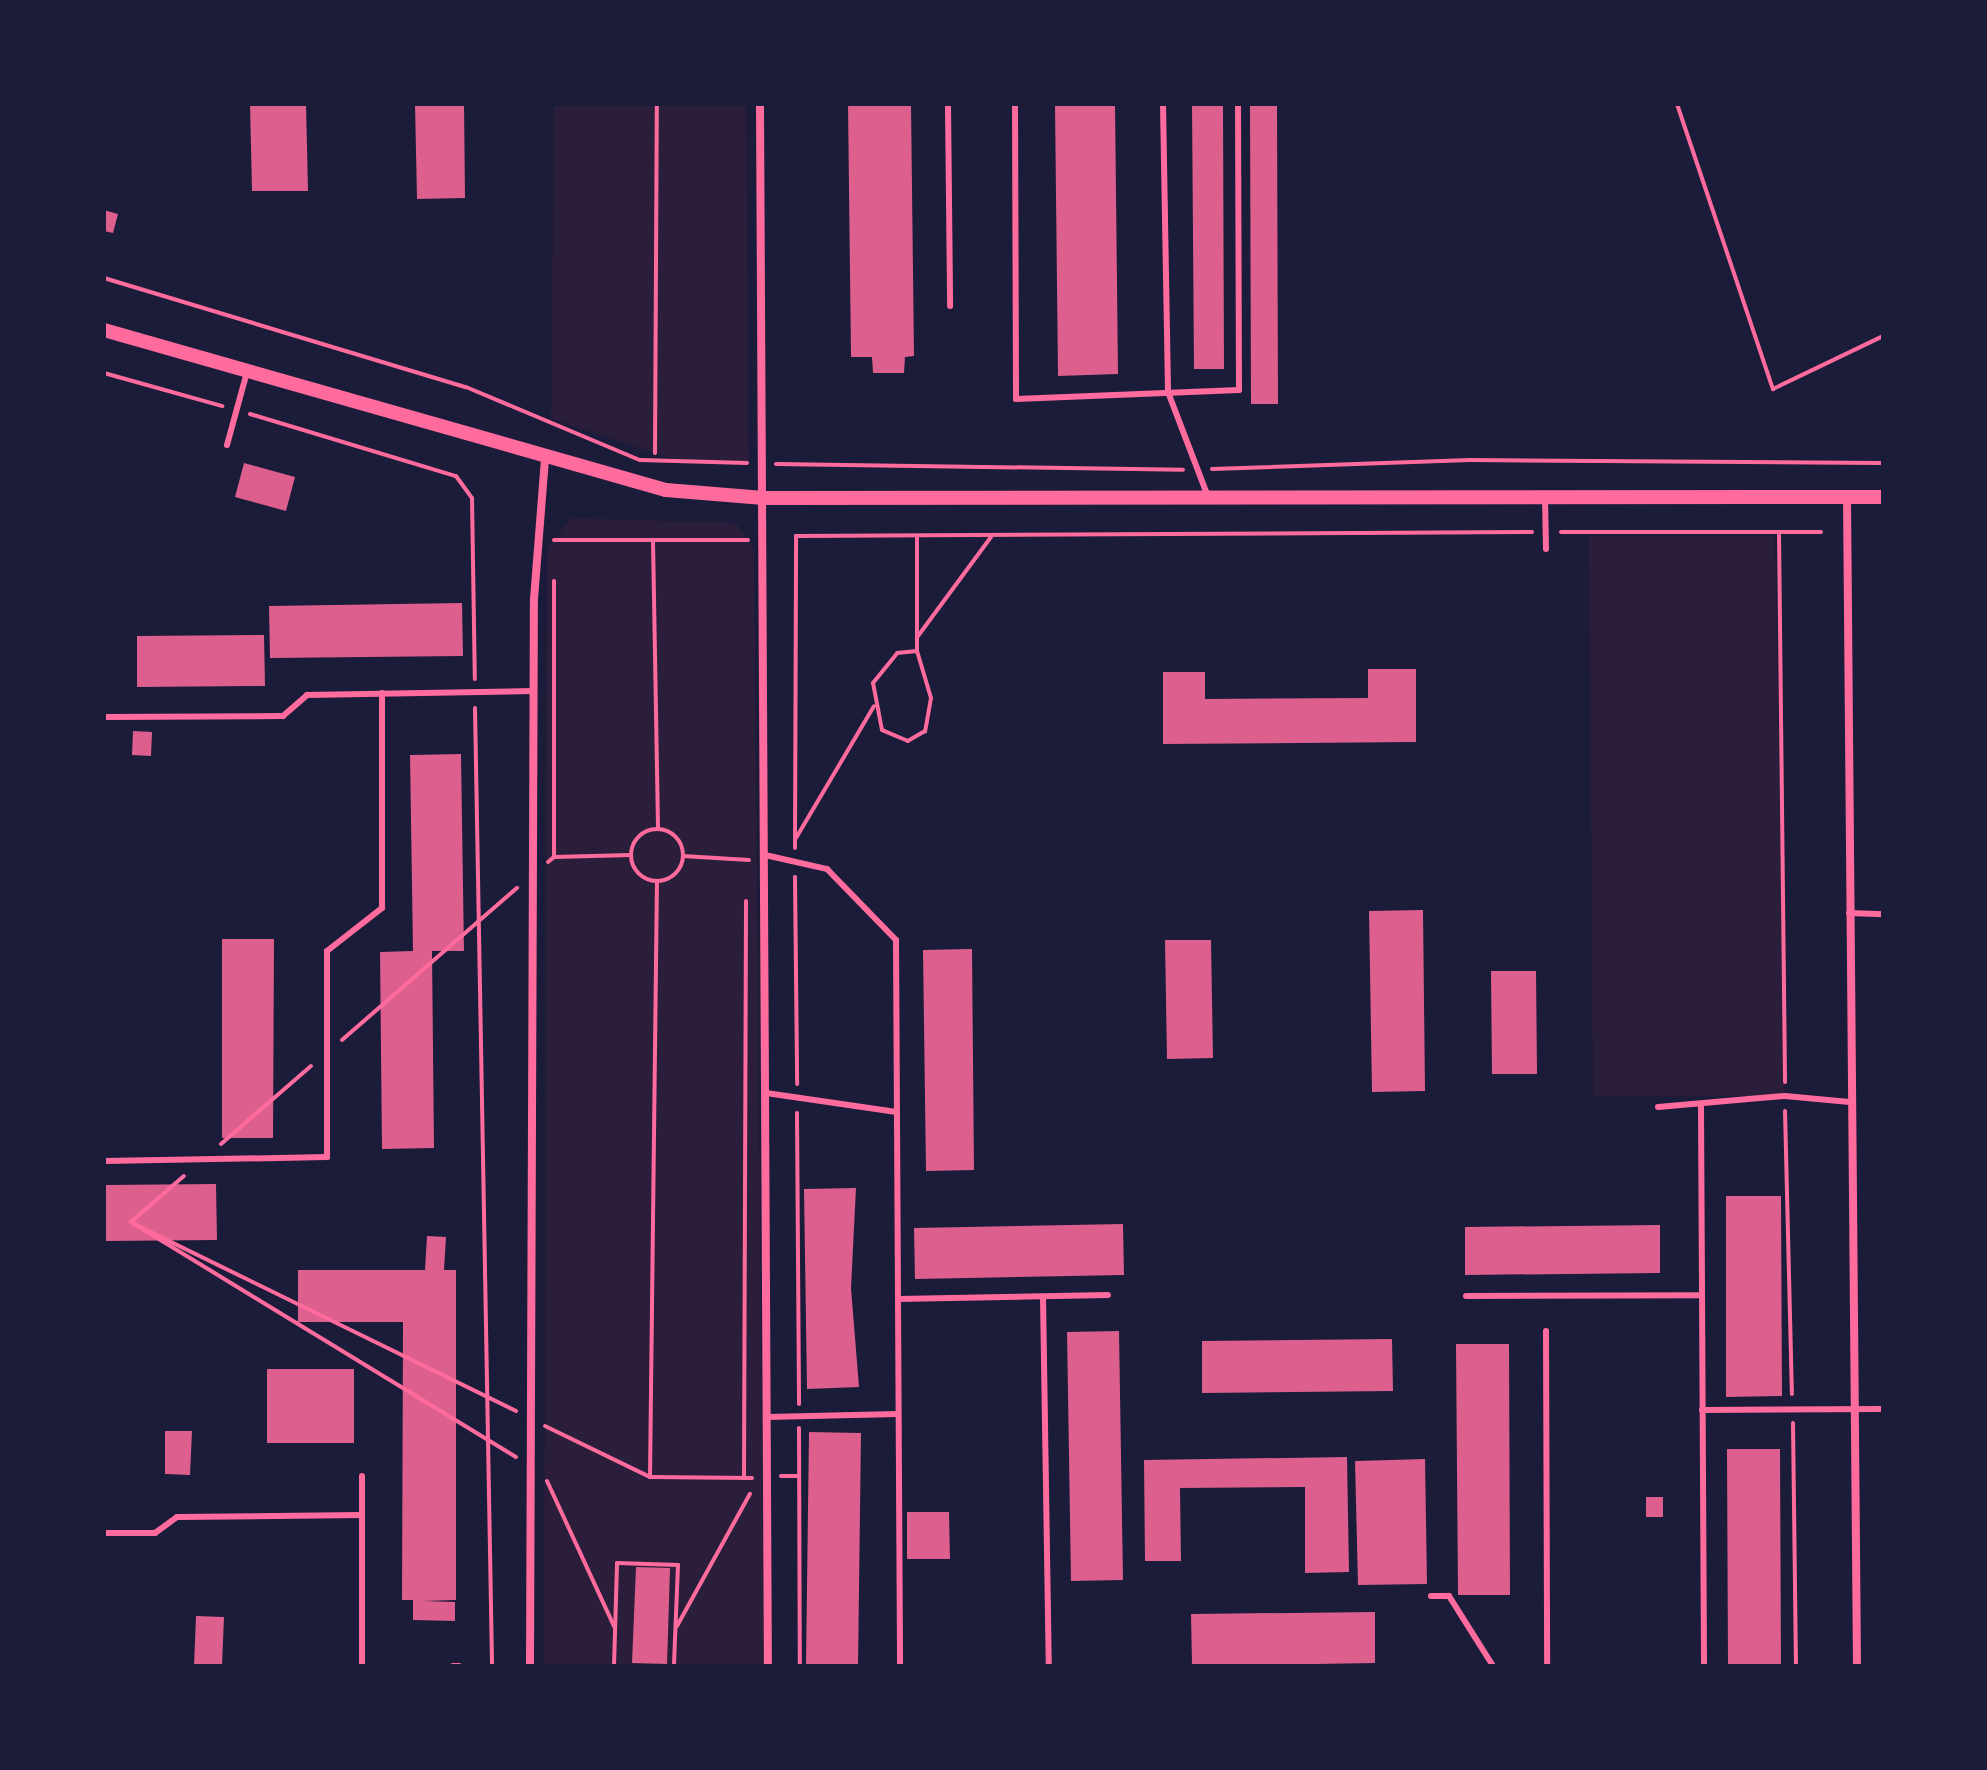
<!DOCTYPE html>
<html>
<head>
<meta charset="utf-8">
<style>
	body { margin:0 }
	#map { position:relative; width:1987px; height:1770px; overflow:hidden; background:#1b1b3a; font-family:Roboto,sans-serif }
	div>[style] { position:absolute }
	.green>* { inset:0; background:#2a1e3b }
	.building>* { inset:0; background:#dd5f8e }
	.path>* { height:4px; margin:-2px; padding:0 2px; transform-origin:2px; border-radius:2px; background:#ff6b9d }
	.path>.ring { margin:-2px; padding:0; box-sizing:content-box; background:none; border:4px solid #ff6b9d; border-radius:50% }
	.service>* { height:6px; margin:-3px; padding:0 3px; transform-origin:3px; border-radius:3px; background:#ff6b9d }
	.minor>* { height:8px; margin:-4px; padding:0 4px; transform-origin:4px; border-radius:4px; background:#ff6b9d }
	.tertiary>* { height:14px; margin:-7px; padding:0 7px; transform-origin:7px; border-radius:7px; background:#ff6b9d }
	span { translate:-50% -50%; white-space:nowrap; text-align:center; line-height:1.15; -webkit-text-stroke:6px #1b1b3a; paint-order:stroke }
	.frame { position:absolute; inset:0; border:106px solid #1b1b3a; pointer-events:none }
</style>
</head>
<body>
<div id="map">
	<div class="green">
		<div style="clip-path:polygon(554px 104px,746px 104px,749px 461px,685px 463px,551px 419px)"></div>
		<div style="clip-path:polygon(571px 518px,736px 523px,754px 550px,764px 1666px,544px 1666px,547px 548px)"></div>
		<div style="clip-path:polygon(1589px 536px,1775px 536px,1785px 1096px,1593px 1097px)"></div>
	</div>
	<div class="building">
		<div style="clip-path:polygon(250px 104px,306px 104px,308px 191px,252px 191px)"></div>
		<div style="clip-path:polygon(415px 104px,464px 104px,465px 198px,417px 199px)"></div>
		<div style="clip-path:polygon(848px 104px,911px 104px,914px 356px,905px 357px,904px 373px,873px 373px,872px 357px,851px 357px)"></div>
		<div style="clip-path:polygon(1055px 104px,1115px 104px,1118px 374px,1058px 376px)"></div>
		<div style="clip-path:polygon(1192px 104px,1223px 104px,1224px 369px,1194px 369px)"></div>
		<div style="clip-path:polygon(1250px 104px,1277px 104px,1278px 404px,1251px 404px)"></div>
		<div style="clip-path:polygon(104px 210px,118px 214px,113px 233px,104px 231px)"></div>
		<div style="clip-path:polygon(244px 463px,295px 477px,286px 511px,235px 497px)"></div>
		<div style="clip-path:polygon(462px 603px,463px 656px,270px 658px,269px 606px)"></div>
		<div style="clip-path:polygon(264px 635px,265px 686px,137px 687px,137px 636px)"></div>
		<div style="clip-path:polygon(1368px 669px,1416px 669px,1416px 742px,1163px 744px,1163px 672px,1205px 672px,1205px 699px,1368px 698px)"></div>
		<div style="clip-path:polygon(133px 731px,152px 732px,151px 756px,132px 755px)"></div>
		<div style="clip-path:polygon(461px 754px,464px 951px,432px 951px,434px 1148px,382px 1149px,380px 952px,413px 951px,410px 755px)"></div>
		<div style="clip-path:polygon(1423px 910px,1425px 1091px,1372px 1092px,1369px 911px)"></div>
		<div style="clip-path:polygon(222px 939px,274px 939px,273px 1138px,222px 1138px)"></div>
		<div style="clip-path:polygon(1165px 940px,1211px 940px,1213px 1058px,1167px 1059px)"></div>
		<div style="clip-path:polygon(972px 949px,974px 1170px,926px 1171px,923px 950px)"></div>
		<div style="clip-path:polygon(1491px 971px,1536px 971px,1537px 1074px,1492px 1074px)"></div>
		<div style="clip-path:polygon(216px 1184px,217px 1240px,104px 1241px,104px 1185px)"></div>
		<div style="clip-path:polygon(856px 1188px,851px 1288px,859px 1387px,807px 1389px,804px 1189px)"></div>
		<div style="clip-path:polygon(1726px 1196px,1781px 1196px,1782px 1396px,1726px 1397px)"></div>
		<div style="clip-path:polygon(1123px 1224px,1124px 1275px,915px 1279px,914px 1228px)"></div>
		<div style="clip-path:polygon(1660px 1225px,1660px 1273px,1465px 1275px,1465px 1227px)"></div>
		<div style="clip-path:polygon(427px 1236px,446px 1237px,444px 1270px,456px 1270px,456px 1600px,423px 1601px,455px 1602px,455px 1621px,413px 1620px,413px 1600px,402px 1600px,403px 1322px,298px 1322px,298px 1270px,425px 1270px)"></div>
		<div style="clip-path:polygon(1119px 1331px,1123px 1580px,1071px 1581px,1067px 1332px)"></div>
		<div style="clip-path:polygon(1392px 1339px,1393px 1391px,1202px 1393px,1202px 1341px)"></div>
		<div style="clip-path:polygon(1456px 1344px,1509px 1344px,1510px 1595px,1458px 1595px)"></div>
		<div style="clip-path:polygon(267px 1369px,354px 1369px,354px 1443px,267px 1443px)"></div>
		<div style="clip-path:polygon(165px 1431px,192px 1431px,190px 1475px,165px 1474px)"></div>
		<div style="clip-path:polygon(809px 1432px,861px 1433px,858px 1666px,806px 1666px)"></div>
		<div style="clip-path:polygon(1727px 1449px,1780px 1449px,1781px 1666px,1728px 1666px)"></div>
		<div style="clip-path:polygon(1347px 1457px,1349px 1572px,1305px 1573px,1305px 1487px,1180px 1488px,1181px 1561px,1145px 1561px,1144px 1460px)"></div>
		<div style="clip-path:polygon(1425px 1459px,1427px 1584px,1358px 1585px,1355px 1461px)"></div>
		<div style="clip-path:polygon(1646px 1497px,1663px 1497px,1663px 1517px,1646px 1517px)"></div>
		<div style="clip-path:polygon(907px 1512px,949px 1512px,950px 1559px,907px 1559px)"></div>
		<div style="clip-path:polygon(636px 1567px,670px 1568px,667px 1664px,632px 1663px)"></div>
		<div style="clip-path:polygon(1375px 1612px,1375px 1663px,1192px 1666px,1191px 1614px)"></div>
		<div style="clip-path:polygon(196px 1616px,224px 1617px,222px 1666px,194px 1666px)"></div>
	</div>
	<div class="path">
		<div style="left:1677px;top:104px;width:301px;rotate:71.4deg"></div>
		<div style="left:1773px;top:389px;width:122px;rotate:-25.7deg"></div>
		<div style="left:104px;top:278px;width:378px;rotate:16.8deg"></div>
		<div style="left:466px;top:387px;width:189px;rotate:22.8deg"></div>
		<div style="left:640px;top:460px;width:107px;rotate:1.6deg"></div>
		<div style="left:104px;top:373px;width:123px;rotate:15.6deg"></div>
		<div style="left:250px;top:414px;width:215px;rotate:16.8deg"></div>
		<div style="left:456px;top:476px;width:27px;rotate:54deg"></div>
		<div style="left:472px;top:498px;width:181px;rotate:89.1deg"></div>
		<div style="left:655px;top:453px;width:349px;rotate:-89.7deg"></div>
		<div style="left:776px;top:464px;width:407px;rotate:0.8deg"></div>
		<div style="left:1212px;top:469px;width:258px;rotate:-2deg"></div>
		<div style="left:1470px;top:460px;width:413px;rotate:0.4deg"></div>
		<div style="left:1561px;top:532px;width:260px"></div>
		<div style="left:1779px;top:533px;width:549px;rotate:89.37deg"></div>
		<div style="left:554px;top:540px;width:194px"></div>
		<div style="left:653px;top:540px;width:289px;rotate:89deg"></div>
		<div style="left:918px;top:636px;width:123px;rotate:-53.6deg"></div>
		<div style="left:917px;top:651px;width:49px;rotate:73.4deg"></div>
		<div style="left:931px;top:698px;width:34px;rotate:100deg"></div>
		<div style="left:925px;top:731px;width:20px;rotate:150deg"></div>
		<div style="left:908px;top:741px;width:28px;rotate:-157deg"></div>
		<div style="left:882px;top:730px;width:48px;rotate:-100.8deg"></div>
		<div style="left:873px;top:683px;width:38px;rotate:-51deg"></div>
		<div style="left:897px;top:653px;width:20px;rotate:-6deg"></div>
		<div style="left:917px;top:651px;width:115px;rotate:-90deg"></div>
		<div style="left:475px;top:708px;width:958px;rotate:88.98deg"></div>
		<div class="ring" style="left:631px;top:829px;width:48px;height:48px"></div>
		<div style="left:796px;top:838px;width:153px;rotate:-59.4deg"></div>
		<div style="left:795px;top:848px;width:312px;rotate:-89.8deg"></div>
		<div style="left:796px;top:536px;width:736px;rotate:-0.31deg"></div>
		<div style="left:683px;top:856px;width:66px;rotate:3.5deg"></div>
		<div style="left:554px;top:857px;width:77px;rotate:-1.5deg"></div>
		<div style="left:548px;top:862px;width:8px;rotate:-40deg"></div>
		<div style="left:554px;top:857px;width:276px;rotate:-90deg"></div>
		<div style="left:795px;top:877px;width:207px;rotate:89.4deg"></div>
		<div style="left:342px;top:1040px;width:232px;rotate:-41deg"></div>
		<div style="left:1785px;top:1111px;width:283px;rotate:88.6deg"></div>
		<div style="left:797px;top:1113px;width:291px;rotate:89.6deg"></div>
		<div style="left:221px;top:1144px;width:119px;rotate:-40.9deg"></div>
		<div style="left:131px;top:1222px;width:70px;rotate:-41deg"></div>
		<div style="left:516px;top:1411px;width:429px;rotate:-153.9deg"></div>
		<div style="left:131px;top:1222px;width:451px;rotate:31.4deg"></div>
		<div style="left:1793px;top:1423px;width:243px;rotate:89.3deg"></div>
		<div style="left:545px;top:1426px;width:117px;rotate:25.9deg"></div>
		<div style="left:650px;top:1477px;width:102px;rotate:0.6deg"></div>
		<div style="left:799px;top:1428px;width:238px;rotate:89.8deg"></div>
		<div style="left:781px;top:1476px;width:18px"></div>
		<div style="left:650px;top:1477px;width:596px;rotate:-89.33deg"></div>
		<div style="left:744px;top:1478px;width:577px;rotate:-89.8deg"></div>
		<div style="left:547px;top:1481px;width:162px;rotate:65.2deg"></div>
		<div style="left:677px;top:1626px;width:151px;rotate:-61.1deg"></div>
		<div style="left:614px;top:1666px;width:103px;rotate:-88.3deg"></div>
		<div style="left:617px;top:1563px;width:61px;rotate:1.9deg"></div>
		<div style="left:678px;top:1565px;width:101px;rotate:92.3deg"></div>
	</div>
	<div class="service">
		<div style="left:948px;top:104px;width:202px;rotate:89.4deg"></div>
		<div style="left:1015px;top:104px;width:295px;rotate:89.8deg"></div>
		<div style="left:1016px;top:399px;width:223px;rotate:-2.3deg"></div>
		<div style="left:1239px;top:390px;width:286px;rotate:-90.2deg"></div>
		<div style="left:1163px;top:104px;width:288px;rotate:89deg"></div>
		<div style="left:1168px;top:392px;width:112px;rotate:69.1deg"></div>
		<div style="left:227px;top:445px;width:76px;rotate:-74.7deg"></div>
		<div style="left:1545px;top:497px;width:52px;rotate:88.9deg"></div>
		<div style="left:104px;top:717px;width:179px;rotate:-0.3deg"></div>
		<div style="left:283px;top:716px;width:32px;rotate:-41deg"></div>
		<div style="left:307px;top:695px;width:227px;rotate:-1deg"></div>
		<div style="left:765px;top:855px;width:64px;rotate:12.7deg"></div>
		<div style="left:827px;top:869px;width:99px;rotate:45.8deg"></div>
		<div style="left:896px;top:940px;width:726px;rotate:89.68deg"></div>
		<div style="left:1849px;top:913px;width:34px;rotate:2deg"></div>
		<div style="left:766px;top:1093px;width:132px;rotate:8.3deg"></div>
		<div style="left:1701px;top:1106px;width:560px;rotate:89.69deg"></div>
		<div style="left:1658px;top:1107px;width:127px;rotate:-5deg"></div>
		<div style="left:1785px;top:1096px;width:65px;rotate:5.3deg"></div>
		<div style="left:104px;top:1161px;width:223px;rotate:-1deg"></div>
		<div style="left:327px;top:1157px;width:206px;rotate:-90deg"></div>
		<div style="left:327px;top:951px;width:70px;rotate:-38deg"></div>
		<div style="left:382px;top:908px;width:215px;rotate:-90deg"></div>
		<div style="left:1466px;top:1296px;width:236px;rotate:-0.2deg"></div>
		<div style="left:1043px;top:1297px;width:369px;rotate:89.1deg"></div>
		<div style="left:898px;top:1299px;width:210px;rotate:-1.1deg"></div>
		<div style="left:1546px;top:1331px;width:335px;rotate:89.8deg"></div>
		<div style="left:1702px;top:1410px;width:181px;rotate:-0.3deg"></div>
		<div style="left:767px;top:1417px;width:131px;rotate:-1.3deg"></div>
		<div style="left:104px;top:1533px;width:51px"></div>
		<div style="left:155px;top:1533px;width:27px;rotate:-36deg"></div>
		<div style="left:177px;top:1517px;width:184px;rotate:-0.6deg"></div>
		<div style="left:1431px;top:1596px;width:18px"></div>
		<div style="left:1449px;top:1596px;width:83px;rotate:57.8deg"></div>
		<div style="left:362px;top:1666px;width:190px;rotate:-90deg"></div>
		<div style="left:453px;top:1666px;width:6px"></div>
	</div>
	<div class="minor">
		<div style="left:760px;top:104px;width:1562px;rotate:89.71deg"></div>
		<div style="left:1847px;top:497px;width:1169px;rotate:89.51deg"></div>
		<div style="left:530px;top:1666px;width:1067px;rotate:-89.79deg"></div>
		<div style="left:534px;top:599px;width:139px;rotate:-85.5deg"></div>
	</div>
	<div class="tertiary">
		<div style="left:104px;top:330px;width:584px;rotate:15.89deg"></div>
		<div style="left:666px;top:490px;width:98px;rotate:4.7deg"></div>
		<div style="left:764px;top:498px;width:1119px;rotate:-0.05deg"></div>
	</div>
	<div class="frame"></div>
</div>
</body>
</html>
